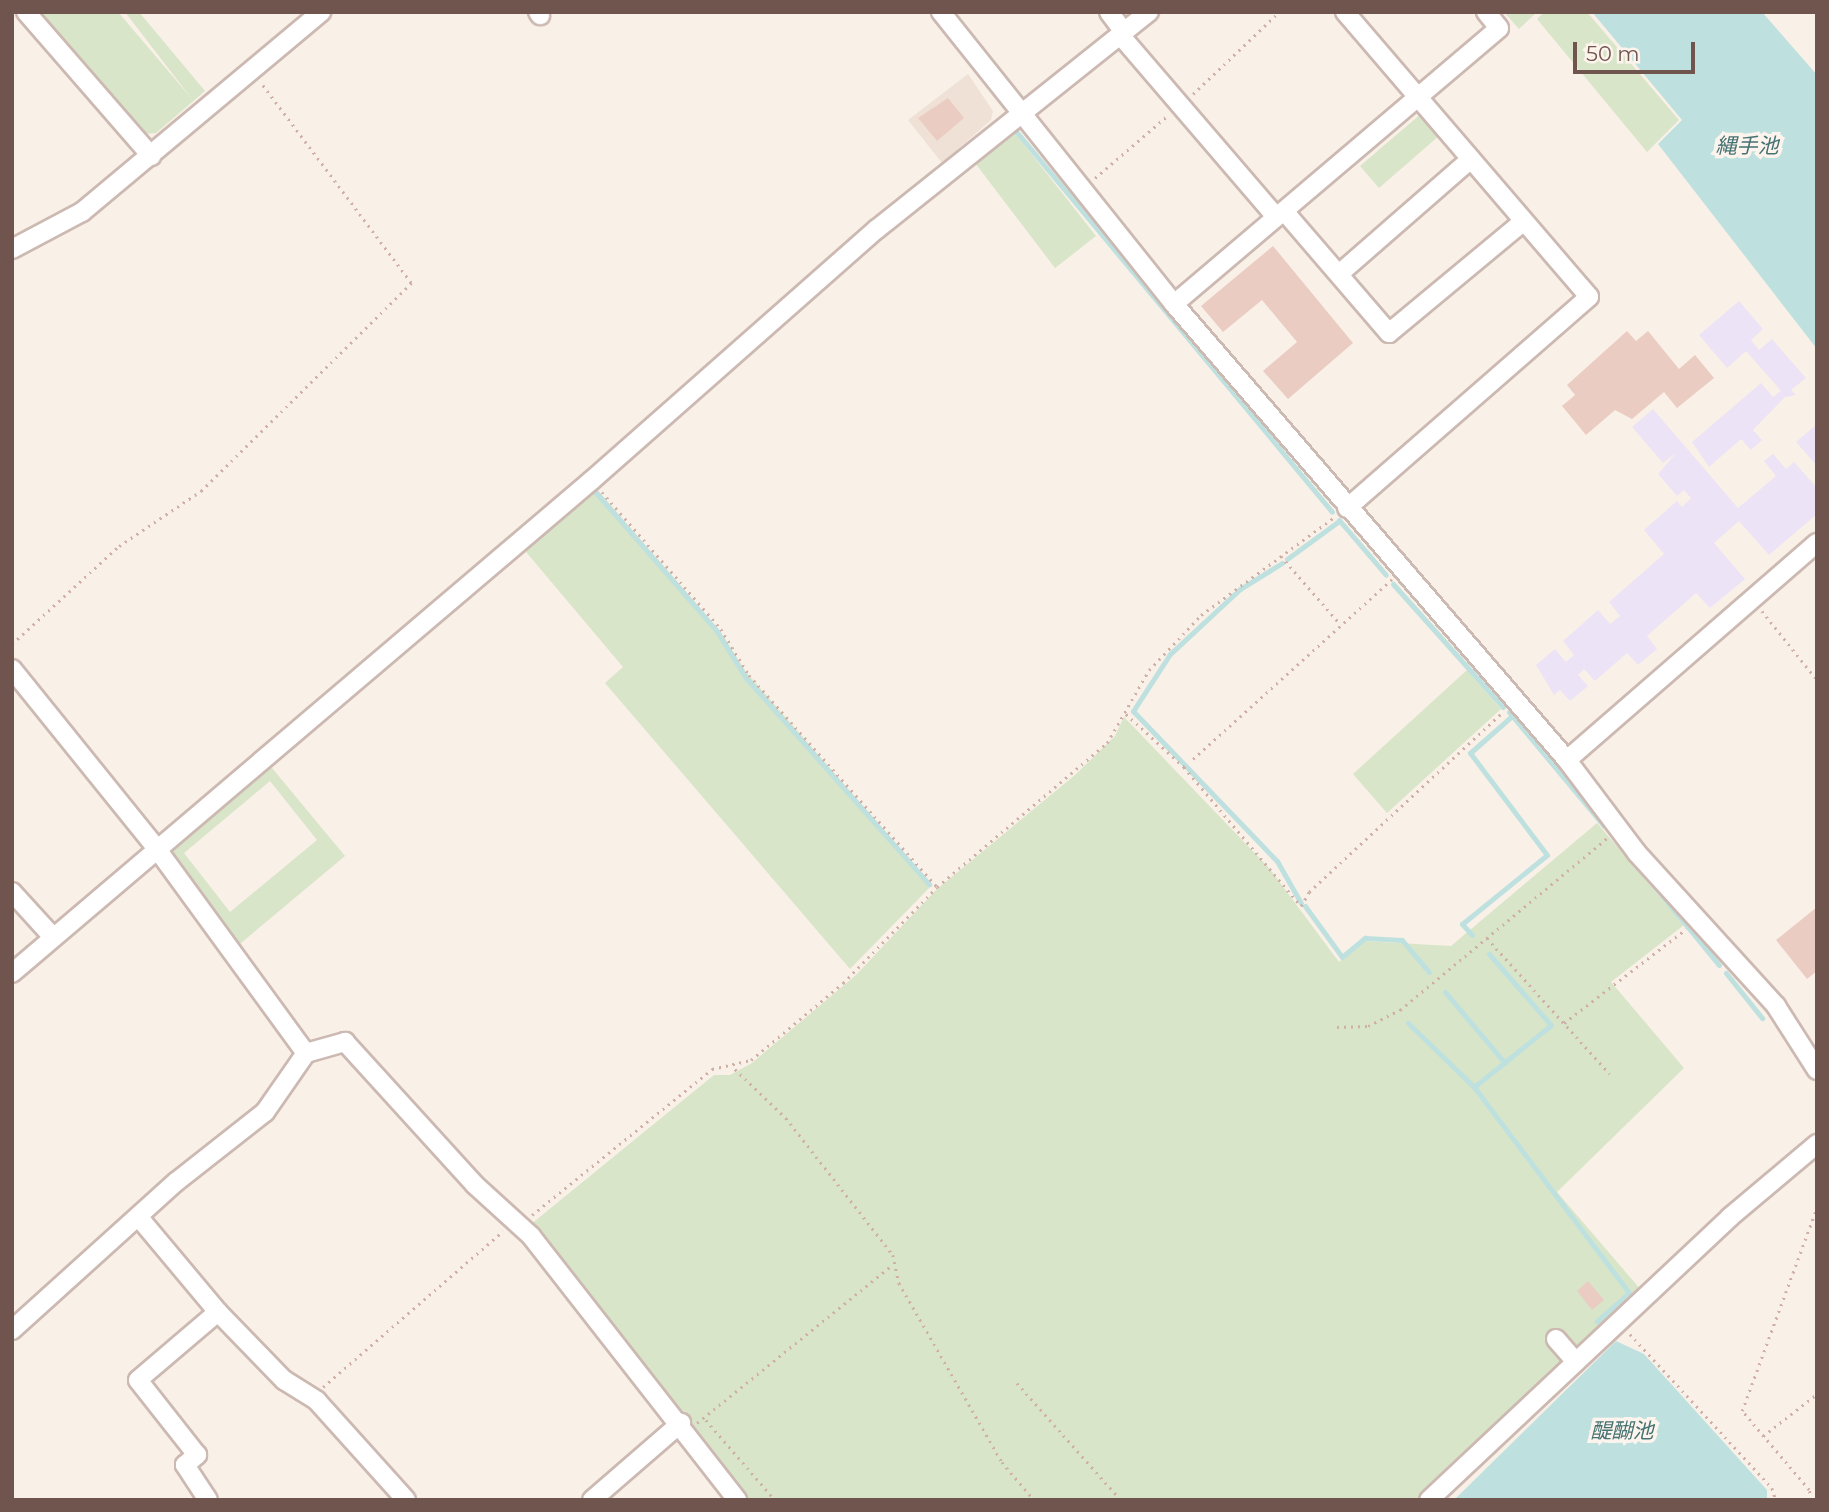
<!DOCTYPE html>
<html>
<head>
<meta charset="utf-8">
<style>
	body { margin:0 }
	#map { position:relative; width:1829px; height:1512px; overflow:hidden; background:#f9f0e7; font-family:Montserrat,"Noto Sans JP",sans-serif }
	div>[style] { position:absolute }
	.residential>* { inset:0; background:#f0e1d7 }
	.education>* { inset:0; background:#ece4f6 }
	.green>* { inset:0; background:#d8e5c8 }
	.water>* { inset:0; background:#bee1e0 }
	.stream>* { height:5px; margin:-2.5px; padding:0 2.5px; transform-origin:2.5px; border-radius:2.5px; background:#bee1e0 }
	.building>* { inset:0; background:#ebccc2 }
	.path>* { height:2.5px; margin-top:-1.25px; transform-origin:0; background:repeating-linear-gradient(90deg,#d0afa6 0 2px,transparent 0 7px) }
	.roads { filter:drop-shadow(2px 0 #ccb9b2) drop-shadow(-2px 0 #ccb9b2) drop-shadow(0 2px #ccb9b2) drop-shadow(0 -2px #ccb9b2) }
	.minor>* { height:18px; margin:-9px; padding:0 9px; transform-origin:9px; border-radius:9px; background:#fff }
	span { translate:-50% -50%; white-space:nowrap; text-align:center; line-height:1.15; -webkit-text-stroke:7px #fdf4ed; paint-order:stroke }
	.water-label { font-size:21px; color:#457373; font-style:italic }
	.frame { position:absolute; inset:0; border:14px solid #70554f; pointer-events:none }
	.scale { position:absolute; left:1573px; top:42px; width:122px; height:32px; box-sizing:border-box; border:4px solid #70554f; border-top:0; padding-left:9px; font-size:21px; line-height:24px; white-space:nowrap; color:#70554f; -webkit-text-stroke:5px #fdf4ed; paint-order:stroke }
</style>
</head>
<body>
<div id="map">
	<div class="residential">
		<div style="clip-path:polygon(968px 74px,993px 111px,991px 120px,942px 163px,908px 120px)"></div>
	</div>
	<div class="education">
		<div style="clip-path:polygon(1739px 301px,1763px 329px,1751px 340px,1759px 350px,1772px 339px,1806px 378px,1791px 390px,1796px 395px,1785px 397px,1753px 430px,1762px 440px,1751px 450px,1741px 439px,1709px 467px,1692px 442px,1761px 383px,1773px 397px,1781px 391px,1746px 351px,1727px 368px,1699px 335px)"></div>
		<div style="clip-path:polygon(1653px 409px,1738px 508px,1776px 476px,1764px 461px,1773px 454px,1786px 469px,1794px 462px,1817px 488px,1817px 514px,1769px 555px,1739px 521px,1714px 543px,1745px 579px,1710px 608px,1696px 593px,1647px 636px,1657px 649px,1638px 665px,1627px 653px,1595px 681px,1584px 669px,1578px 675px,1588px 686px,1570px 701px,1560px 690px,1554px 695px,1536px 665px,1555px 649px,1566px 662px,1574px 655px,1563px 641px,1598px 610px,1610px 624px,1620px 616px,1609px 602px,1664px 554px,1644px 530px,1677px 501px,1682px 507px,1691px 498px,1684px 490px,1677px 496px,1658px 474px,1677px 452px,1663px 463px,1632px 427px)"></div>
		<div style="clip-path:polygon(1817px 424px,1817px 466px,1796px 442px)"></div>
	</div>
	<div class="green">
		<div style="clip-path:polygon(39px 12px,118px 12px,192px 99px,125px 12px,139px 12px,205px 91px,156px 133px,145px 134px)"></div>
		<div style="clip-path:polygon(1504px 12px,1537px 12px,1519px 29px)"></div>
		<div style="clip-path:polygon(1544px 12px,1587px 12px,1679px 120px,1647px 152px,1537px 19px)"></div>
		<div style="clip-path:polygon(1422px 113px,1440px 135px,1379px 188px,1360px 166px)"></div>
		<div style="clip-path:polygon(1010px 127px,1096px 236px,1055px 268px,972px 159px)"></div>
		<div style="clip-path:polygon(593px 485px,720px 631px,746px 672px,932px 885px,850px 969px,605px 683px,623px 667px,521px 546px)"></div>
		<div style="clip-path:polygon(1467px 670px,1501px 709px,1387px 813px,1353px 774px)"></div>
		<div style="clip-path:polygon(1124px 717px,1269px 868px,1339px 962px,1362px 941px,1451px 946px,1597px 823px,1684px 925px,1611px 982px,1684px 1068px,1557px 1192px,1641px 1290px,1418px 1500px,744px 1500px,530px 1225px,714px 1075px,730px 1075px,752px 1063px,856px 975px,936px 890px,1075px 775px,1115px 736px)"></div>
		<div style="clip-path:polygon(evenodd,267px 762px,345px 856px,235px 948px,165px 849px,267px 762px,270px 781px,317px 840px,230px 912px,184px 853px,270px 781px)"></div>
	</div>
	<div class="water">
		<div style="clip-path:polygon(1592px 12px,1762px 12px,1817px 75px,1817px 349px,1658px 144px,1682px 120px)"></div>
		<div style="clip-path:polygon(1616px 1341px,1644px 1354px,1767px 1490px,1767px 1500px,1454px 1500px)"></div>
	</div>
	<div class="stream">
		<div style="left:1015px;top:130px;width:496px;rotate:50.3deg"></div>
		<div style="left:592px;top:488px;width:189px;rotate:48.9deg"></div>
		<div style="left:716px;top:630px;width:57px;rotate:58deg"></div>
		<div style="left:746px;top:678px;width:276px;rotate:48.4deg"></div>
		<div style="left:1339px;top:520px;width:72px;rotate:49.5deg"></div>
		<div style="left:1287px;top:559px;width:64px;rotate:-36.2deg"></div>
		<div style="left:1282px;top:563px;width:49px;rotate:148.2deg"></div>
		<div style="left:1240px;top:589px;width:96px;rotate:137.1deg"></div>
		<div style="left:1170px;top:654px;width:68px;rotate:123deg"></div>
		<div style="left:1133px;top:711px;width:208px;rotate:46.2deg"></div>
		<div style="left:1277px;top:861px;width:48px;rotate:60.3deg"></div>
		<div style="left:1393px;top:584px;width:165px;rotate:48.2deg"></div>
		<div style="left:1509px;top:712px;width:148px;rotate:50.2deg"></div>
		<div style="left:1641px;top:870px;width:123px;rotate:50.6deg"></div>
		<div style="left:1305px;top:906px;width:63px;rotate:54deg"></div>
		<div style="left:1342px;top:957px;width:30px;rotate:-40deg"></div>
		<div style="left:1365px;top:938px;width:37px;rotate:3deg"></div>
		<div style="left:1402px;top:940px;width:42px;rotate:49.8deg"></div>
		<div style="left:1472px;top:935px;width:15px;rotate:-132deg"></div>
		<div style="left:1462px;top:924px;width:109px;rotate:-39.1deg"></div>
		<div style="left:1547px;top:855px;width:128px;rotate:-127deg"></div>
		<div style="left:1470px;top:753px;width:56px;rotate:-41.4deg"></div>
		<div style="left:1489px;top:954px;width:94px;rotate:48.9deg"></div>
		<div style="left:1551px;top:1025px;width:99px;rotate:141.2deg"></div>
		<div style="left:1474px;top:1087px;width:258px;rotate:53deg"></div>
		<div style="left:1629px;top:1293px;width:43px;rotate:138.8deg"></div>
		<div style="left:1726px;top:973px;width:58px;rotate:51.3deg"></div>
		<div style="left:1445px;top:992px;width:93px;rotate:49.8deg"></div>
		<div style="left:1408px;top:1023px;width:92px;rotate:44.1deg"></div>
	</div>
	<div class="building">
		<div style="clip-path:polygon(948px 98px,964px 118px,937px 141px,918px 118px)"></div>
		<div style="clip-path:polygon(1273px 246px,1353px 343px,1288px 399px,1263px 371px,1297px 342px,1262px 300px,1223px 332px,1201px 306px)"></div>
		<div style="clip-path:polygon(1627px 331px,1636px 341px,1648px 331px,1679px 369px,1695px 355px,1714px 378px,1677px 408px,1664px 392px,1632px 419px,1615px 410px,1586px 435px,1562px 406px,1575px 395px,1567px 385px)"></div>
		<div style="clip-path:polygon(1817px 907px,1817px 971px,1807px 979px,1776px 940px)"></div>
		<div style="clip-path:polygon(1588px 1281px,1604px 1300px,1592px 1310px,1577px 1291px)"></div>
	</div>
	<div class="path">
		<div style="left:1193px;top:94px;width:119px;rotate:-43.6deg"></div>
		<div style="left:1095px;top:178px;width:95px;rotate:-40.7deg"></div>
		<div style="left:602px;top:492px;width:181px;rotate:49deg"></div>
		<div style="left:721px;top:629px;width:54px;rotate:58.7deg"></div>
		<div style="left:749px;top:675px;width:283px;rotate:48.4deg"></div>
		<div style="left:1281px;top:556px;width:91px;rotate:49deg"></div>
		<div style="left:1762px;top:611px;width:88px;rotate:51.4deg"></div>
		<div style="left:12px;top:644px;width:145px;rotate:-42.5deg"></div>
		<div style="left:119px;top:546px;width:99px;rotate:-33.9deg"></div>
		<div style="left:201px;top:491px;width:296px;rotate:-44.7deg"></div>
		<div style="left:411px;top:283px;width:251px;rotate:-126.9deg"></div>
		<div style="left:1126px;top:714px;width:79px;rotate:42.4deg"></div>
		<div style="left:1184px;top:767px;width:182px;rotate:49.9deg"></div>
		<div style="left:1301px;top:906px;width:16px;rotate:-60deg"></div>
		<div style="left:1309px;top:892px;width:265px;rotate:-42.9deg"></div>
		<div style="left:1193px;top:759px;width:268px;rotate:-42.1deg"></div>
		<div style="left:1487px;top:938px;width:183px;rotate:47.9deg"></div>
		<div style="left:1564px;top:1023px;width:154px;rotate:-37.6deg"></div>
		<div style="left:1337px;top:1027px;width:31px;rotate:-2deg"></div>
		<div style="left:1368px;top:1026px;width:36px;rotate:-27deg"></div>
		<div style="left:1400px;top:1010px;width:269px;rotate:-39.7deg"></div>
		<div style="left:735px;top:1069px;width:71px;rotate:43.9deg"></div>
		<div style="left:786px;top:1118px;width:174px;rotate:52deg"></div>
		<div style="left:893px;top:1255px;width:29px;rotate:78deg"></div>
		<div style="left:899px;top:1283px;width:207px;rotate:60.1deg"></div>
		<div style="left:1002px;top:1462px;width:50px;rotate:49.9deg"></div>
		<div style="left:532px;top:1215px;width:232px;rotate:-39deg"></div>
		<div style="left:712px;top:1069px;width:40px;rotate:-13deg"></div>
		<div style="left:751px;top:1060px;width:120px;rotate:-39.9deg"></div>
		<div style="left:843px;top:983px;width:134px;rotate:-45.6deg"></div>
		<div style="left:937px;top:887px;width:223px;rotate:-40.3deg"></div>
		<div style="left:1107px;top:743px;width:84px;rotate:-60.1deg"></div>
		<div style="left:1149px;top:670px;width:76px;rotate:-46.6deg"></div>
		<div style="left:1201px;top:615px;width:164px;rotate:-36.3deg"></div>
		<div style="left:1630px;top:1334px;width:209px;rotate:47.3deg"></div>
		<div style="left:1772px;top:1488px;width:13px;rotate:72deg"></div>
		<div style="left:1017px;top:1383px;width:157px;rotate:48.4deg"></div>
		<div style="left:323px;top:1387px;width:238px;rotate:-40.9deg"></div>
		<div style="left:706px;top:1420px;width:106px;rotate:49.2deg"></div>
		<div style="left:697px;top:1423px;width:251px;rotate:-39deg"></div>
		<div style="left:1763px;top:1436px;width:68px;rotate:-37.9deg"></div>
		<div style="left:1811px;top:1500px;width:10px;rotate:-101deg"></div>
		<div style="left:1809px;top:1490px;width:104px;rotate:-130.3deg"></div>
		<div style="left:1742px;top:1411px;width:217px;rotate:-69.8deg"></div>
	</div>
	<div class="roads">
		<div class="minor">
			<div style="left:26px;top:12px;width:191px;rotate:49deg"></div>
			<div style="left:538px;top:12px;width:4px;rotate:56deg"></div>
			<div style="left:941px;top:12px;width:374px;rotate:51.4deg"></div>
			<div style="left:1174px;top:304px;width:602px;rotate:49.24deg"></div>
			<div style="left:1567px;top:760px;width:116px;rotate:53deg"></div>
			<div style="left:1637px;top:853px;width:207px;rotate:47.7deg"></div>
			<div style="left:1776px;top:1006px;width:76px;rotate:57.4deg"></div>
			<div style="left:1109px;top:12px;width:26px;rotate:53deg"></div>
			<div style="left:1345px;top:12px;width:375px;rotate:49.4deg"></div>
			<div style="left:1589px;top:297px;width:321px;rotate:138.9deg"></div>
			<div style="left:1121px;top:36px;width:238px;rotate:49.4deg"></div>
			<div style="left:1284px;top:211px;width:161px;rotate:49.3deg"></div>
			<div style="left:1389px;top:333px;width:175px;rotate:-39.7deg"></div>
			<div style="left:12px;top:249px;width:79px;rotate:-27.9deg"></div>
			<div style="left:82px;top:212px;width:312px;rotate:-39.9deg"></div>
			<div style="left:1339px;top:274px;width:175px;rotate:-41.1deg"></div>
			<div style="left:1174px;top:304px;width:426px;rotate:-40.3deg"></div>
			<div style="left:1499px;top:28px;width:21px;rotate:-129deg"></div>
			<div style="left:12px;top:669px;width:231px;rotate:51.1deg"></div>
			<div style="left:157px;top:849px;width:253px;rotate:53.9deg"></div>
			<div style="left:1567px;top:760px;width:331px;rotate:-41deg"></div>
			<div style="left:12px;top:892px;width:61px;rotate:47.7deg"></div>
			<div style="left:12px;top:973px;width:761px;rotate:-40.36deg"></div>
			<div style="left:592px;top:480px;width:380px;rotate:-41.4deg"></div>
			<div style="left:877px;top:229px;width:348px;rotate:-38.6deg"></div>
			<div style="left:141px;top:1220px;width:120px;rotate:50.1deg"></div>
			<div style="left:218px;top:1312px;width:95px;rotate:45.9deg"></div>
			<div style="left:284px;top:1380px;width:39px;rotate:32deg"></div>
			<div style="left:317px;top:1401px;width:133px;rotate:48deg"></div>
			<div style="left:12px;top:1330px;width:221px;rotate:-42.1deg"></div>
			<div style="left:176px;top:1182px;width:113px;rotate:-38.2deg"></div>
			<div style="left:265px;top:1112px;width:72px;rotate:-55.2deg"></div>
			<div style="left:306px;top:1053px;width:41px;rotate:-15.8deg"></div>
			<div style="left:345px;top:1042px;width:193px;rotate:47.7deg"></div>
			<div style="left:475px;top:1185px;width:76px;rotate:42.3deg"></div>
			<div style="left:531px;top:1236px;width:335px;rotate:52deg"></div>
			<div style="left:1556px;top:1339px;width:30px;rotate:49deg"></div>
			<div style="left:208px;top:1500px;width:42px;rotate:-123.3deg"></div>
			<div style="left:185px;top:1465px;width:16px;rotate:-40deg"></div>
			<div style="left:197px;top:1455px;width:95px;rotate:-128.2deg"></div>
			<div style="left:138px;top:1380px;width:105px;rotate:-40.4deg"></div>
			<div style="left:592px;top:1500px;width:118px;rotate:-40.9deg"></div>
			<div style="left:1429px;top:1500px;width:413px;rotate:-43.2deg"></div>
			<div style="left:1730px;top:1217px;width:114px;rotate:-40deg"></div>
		</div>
	</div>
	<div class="water-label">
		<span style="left:1747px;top:146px">縄手池</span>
		<span style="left:1622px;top:1431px">醍醐池</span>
	</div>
	<div class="frame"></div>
	<div class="scale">50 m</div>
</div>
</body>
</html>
